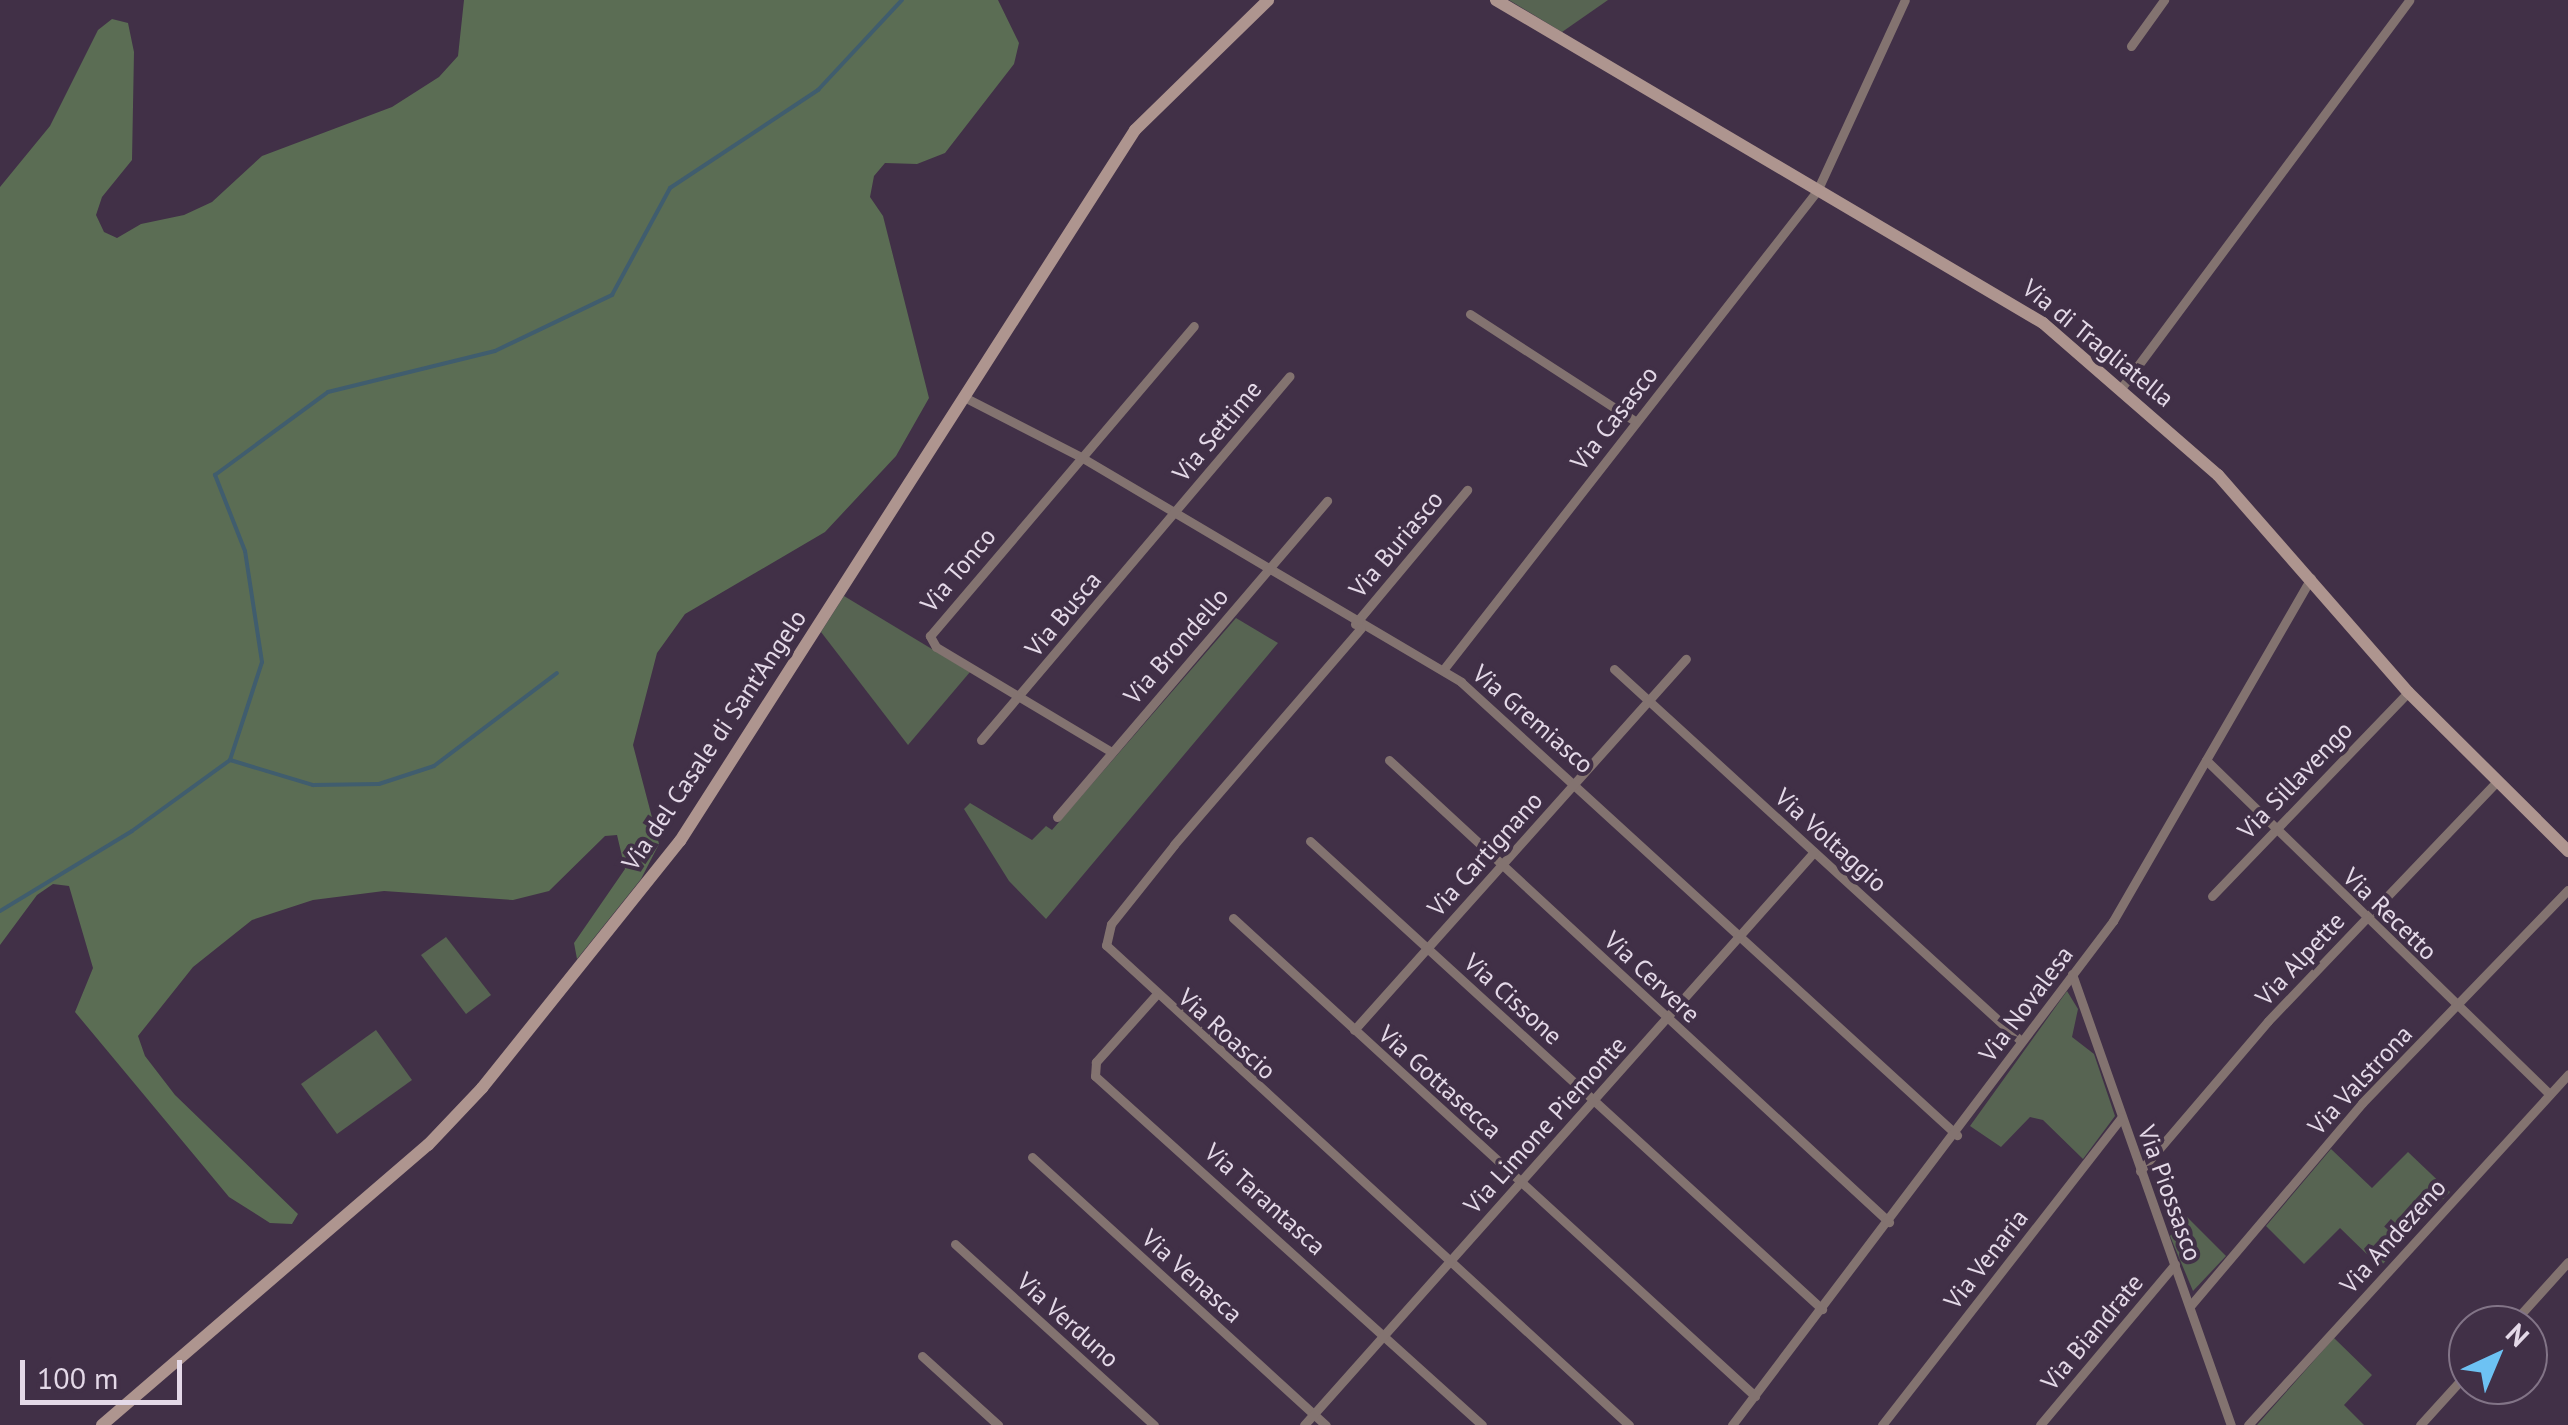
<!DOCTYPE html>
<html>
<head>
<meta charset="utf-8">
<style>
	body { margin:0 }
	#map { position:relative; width:2568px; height:1425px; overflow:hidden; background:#413047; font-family:"PT Sans",sans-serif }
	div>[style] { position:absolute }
	.green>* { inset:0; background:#576452 }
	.forest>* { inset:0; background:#5b6d54 }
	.stream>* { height:4px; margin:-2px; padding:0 2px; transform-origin:2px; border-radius:2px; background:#405d6e }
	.street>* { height:9px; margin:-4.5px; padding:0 4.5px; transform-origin:4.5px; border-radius:4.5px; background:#837370 }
	.secondary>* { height:12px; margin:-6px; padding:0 6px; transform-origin:6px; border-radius:6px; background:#ae958f }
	span { translate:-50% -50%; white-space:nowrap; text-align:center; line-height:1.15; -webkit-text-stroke:8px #413047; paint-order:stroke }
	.street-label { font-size:25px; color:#e4d9e8 }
	.north { position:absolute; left:2448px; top:1305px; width:100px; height:100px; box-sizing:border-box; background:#413047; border:2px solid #827487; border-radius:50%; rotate:44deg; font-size:28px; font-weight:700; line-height:40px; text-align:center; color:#e4d9e8 }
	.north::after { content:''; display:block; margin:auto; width:35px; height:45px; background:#6dc2f3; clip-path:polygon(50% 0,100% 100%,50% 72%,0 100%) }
	.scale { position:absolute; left:20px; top:1360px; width:162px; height:45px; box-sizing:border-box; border:5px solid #e4d9e8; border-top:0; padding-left:12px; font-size:30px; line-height:35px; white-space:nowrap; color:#e4d9e8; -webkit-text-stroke:8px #413047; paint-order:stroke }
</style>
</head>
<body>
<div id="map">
	<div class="green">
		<div style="clip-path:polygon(1509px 0,1608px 0,1562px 32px)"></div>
		<div style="clip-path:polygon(844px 596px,970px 672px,908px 745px,821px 632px)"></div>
		<div style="clip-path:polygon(1236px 618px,1278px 643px,1046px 919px,1009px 881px,964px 809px,970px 803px,1032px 840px,1046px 826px,1052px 830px)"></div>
		<div style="clip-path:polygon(446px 937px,491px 995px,466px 1014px,421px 955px)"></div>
		<div style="clip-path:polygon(2067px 991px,2078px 1009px,2072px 1037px,2094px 1054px,2115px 1116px,2083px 1159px,2043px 1120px,2030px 1117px,2001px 1147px,1970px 1126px)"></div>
		<div style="clip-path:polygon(376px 1030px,412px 1080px,337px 1134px,301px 1084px)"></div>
		<div style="clip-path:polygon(2331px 1149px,2372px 1188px,2408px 1152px,2450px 1192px,2380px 1267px,2340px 1228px,2304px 1264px,2266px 1226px)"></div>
		<div style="clip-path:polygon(2187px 1217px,2226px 1256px,2193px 1291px,2170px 1236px)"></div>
		<div style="clip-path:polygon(2334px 1338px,2372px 1375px,2344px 1405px,2364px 1425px,2257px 1425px)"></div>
	</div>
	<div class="forest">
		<div style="clip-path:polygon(464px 0,998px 0,1019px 43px,1014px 64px,945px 153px,917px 164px,885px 163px,874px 176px,870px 197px,883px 216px,929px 398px,896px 456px,825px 532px,685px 614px,657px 653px,633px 745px,659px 844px,641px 879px,577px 959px,574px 943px,625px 869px,617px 835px,605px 836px,549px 891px,513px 900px,384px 891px,313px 900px,252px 920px,193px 967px,138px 1036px,145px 1056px,175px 1095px,298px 1214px,292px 1224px,270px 1223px,229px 1197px,75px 1012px,93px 968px,69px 886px,53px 884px,37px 895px,0 945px,0 187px,50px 126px,98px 30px,112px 19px,128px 23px,134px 52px,132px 160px,102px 197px,96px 215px,104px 232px,117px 238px,141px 224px,184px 215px,212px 202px,262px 156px,392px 107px,439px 77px,458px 56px)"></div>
	</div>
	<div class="stream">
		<div style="left:230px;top:760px;width:87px;rotate:16.8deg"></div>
		<div style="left:313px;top:785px;width:66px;rotate:-0.9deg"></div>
		<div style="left:379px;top:784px;width:58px;rotate:-18.1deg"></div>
		<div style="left:434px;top:766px;width:154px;rotate:-37.1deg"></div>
		<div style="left:0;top:911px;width:154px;rotate:-31.2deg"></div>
		<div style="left:132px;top:831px;width:121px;rotate:-35.9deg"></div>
		<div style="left:230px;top:760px;width:103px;rotate:-71.9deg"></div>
		<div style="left:262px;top:662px;width:112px;rotate:-98.7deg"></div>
		<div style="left:245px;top:551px;width:82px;rotate:-111.5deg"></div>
		<div style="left:215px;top:475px;width:140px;rotate:-36.3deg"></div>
		<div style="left:328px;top:392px;width:172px;rotate:-13.8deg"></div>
		<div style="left:495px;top:351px;width:130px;rotate:-25.6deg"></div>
		<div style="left:612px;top:295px;width:122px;rotate:-61.5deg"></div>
		<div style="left:670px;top:188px;width:178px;rotate:-33.5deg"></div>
		<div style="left:818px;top:90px;width:123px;rotate:-47deg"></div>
	</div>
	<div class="street">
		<div style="left:2131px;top:46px;width:57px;rotate:-54.3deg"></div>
		<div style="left:1470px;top:314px;width:198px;rotate:33deg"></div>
		<div style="left:2122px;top:387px;width:482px;rotate:-53.4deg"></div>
		<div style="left:964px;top:397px;width:131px;rotate:27.1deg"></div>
		<div style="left:1081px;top:457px;width:442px;rotate:30.6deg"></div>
		<div style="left:1461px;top:682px;width:672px;rotate:42.41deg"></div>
		<div style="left:1355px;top:624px;width:175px;rotate:-50.1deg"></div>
		<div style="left:1361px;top:628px;width:286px;rotate:130.8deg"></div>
		<div style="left:1174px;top:845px;width:101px;rotate:128.6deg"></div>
		<div style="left:1111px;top:924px;width:22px;rotate:103deg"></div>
		<div style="left:1106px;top:945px;width:710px;rotate:42.55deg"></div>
		<div style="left:1614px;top:669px;width:551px;rotate:42.43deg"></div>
		<div style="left:1443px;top:670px;width:608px;rotate:-52.02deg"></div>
		<div style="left:1817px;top:191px;width:210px;rotate:-65.3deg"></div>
		<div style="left:981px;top:740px;width:477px;rotate:-49.7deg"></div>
		<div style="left:1110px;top:751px;width:203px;rotate:-149.1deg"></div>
		<div style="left:936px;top:647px;width:13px;rotate:-119deg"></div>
		<div style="left:930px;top:636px;width:407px;rotate:-49.6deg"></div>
		<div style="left:1389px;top:760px;width:681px;rotate:42.74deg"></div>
		<div style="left:2206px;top:760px;width:479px;rotate:44.2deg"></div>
		<div style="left:1057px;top:817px;width:416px;rotate:-49.5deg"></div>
		<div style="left:1310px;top:841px;width:694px;rotate:42.43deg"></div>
		<div style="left:2212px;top:896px;width:283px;rotate:-46.1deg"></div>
		<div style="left:1233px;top:918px;width:708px;rotate:42.48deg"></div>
		<div style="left:2072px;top:974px;width:478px;rotate:70.6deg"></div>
		<div style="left:1155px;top:996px;width:89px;rotate:131.8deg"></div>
		<div style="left:1096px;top:1062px;width:14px;rotate:94deg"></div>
		<div style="left:1095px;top:1076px;width:521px;rotate:42.04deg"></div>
		<div style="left:1354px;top:1030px;width:498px;rotate:-48.2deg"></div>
		<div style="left:1032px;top:1157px;width:398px;rotate:42.4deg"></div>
		<div style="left:2140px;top:1171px;width:197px;rotate:-49.5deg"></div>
		<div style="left:2268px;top:1021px;width:330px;rotate:-46.3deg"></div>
		<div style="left:955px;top:1244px;width:269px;rotate:42.3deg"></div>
		<div style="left:2190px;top:1306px;width:266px;rotate:-49.7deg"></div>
		<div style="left:2362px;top:1103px;width:296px;rotate:-46deg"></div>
		<div style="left:2511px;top:1325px;width:85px;rotate:-47.9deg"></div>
		<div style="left:922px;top:1356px;width:103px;rotate:42.2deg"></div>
		<div style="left:1304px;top:1425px;width:767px;rotate:-48.33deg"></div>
		<div style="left:1732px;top:1425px;width:632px;rotate:-52.91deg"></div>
		<div style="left:2113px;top:921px;width:396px;rotate:-60deg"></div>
		<div style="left:1882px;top:1425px;width:390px;rotate:-52.1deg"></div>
		<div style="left:2040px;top:1425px;width:210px;rotate:-50deg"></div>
		<div style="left:2248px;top:1425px;width:475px;rotate:-47.6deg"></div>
		<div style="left:2420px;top:1425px;width:72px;rotate:-47.8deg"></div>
	</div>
	<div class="secondary">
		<div style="left:1496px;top:0;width:635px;rotate:30.56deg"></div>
		<div style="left:2043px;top:323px;width:232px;rotate:41deg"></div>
		<div style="left:2218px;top:475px;width:288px;rotate:48.8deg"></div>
		<div style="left:2408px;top:692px;width:226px;rotate:44.8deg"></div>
		<div style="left:102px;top:1425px;width:430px;rotate:-40.7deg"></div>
		<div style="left:428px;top:1145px;width:79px;rotate:-46.5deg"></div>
		<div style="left:482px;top:1088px;width:317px;rotate:-51.3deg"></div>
		<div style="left:680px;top:841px;width:844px;rotate:-57.38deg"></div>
		<div style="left:1135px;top:130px;width:186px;rotate:-44.3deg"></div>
	</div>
	<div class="street-label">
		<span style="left:2098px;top:343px;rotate:39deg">Via di Tragliatella</span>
		<span style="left:1614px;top:418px;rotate:-52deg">Via Casasco</span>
		<span style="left:1217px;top:431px;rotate:-50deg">Via Settime</span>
		<span style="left:1396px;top:544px;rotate:-50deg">Via Buriasco</span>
		<span style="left:958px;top:570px;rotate:-50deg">Via Tonco</span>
		<span style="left:1063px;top:614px;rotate:-50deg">Via Busca</span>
		<span style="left:1176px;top:646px;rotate:-49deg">Via Brondello</span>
		<span style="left:1533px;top:719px;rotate:41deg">Via Gremiasco</span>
		<span style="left:714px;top:740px;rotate:-56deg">Via del Casale di Sant'Angelo</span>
		<span style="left:2295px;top:780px;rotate:-46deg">Via Sillavengo</span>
		<span style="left:1831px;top:840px;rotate:42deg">Via Voltaggio</span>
		<span style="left:1485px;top:854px;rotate:-48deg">Via Cartignano</span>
		<span style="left:2390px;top:914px;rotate:44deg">Via Recetto</span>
		<span style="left:2300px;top:959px;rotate:-47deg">Via Alpette</span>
		<span style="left:1652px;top:977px;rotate:43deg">Via Cervere</span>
		<span style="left:1513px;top:999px;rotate:42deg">Via Cissone</span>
		<span style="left:2026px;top:1004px;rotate:-53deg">Via Novalesa</span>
		<span style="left:1227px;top:1034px;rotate:42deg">Via Roascio</span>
		<span style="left:2360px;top:1080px;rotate:-47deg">Via Valstrona</span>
		<span style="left:1440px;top:1082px;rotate:42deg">Via Gottasecca</span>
		<span style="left:1545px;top:1125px;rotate:-48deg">Via Limone Piemonte</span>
		<span style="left:2170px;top:1193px;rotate:70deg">Via Piossasco</span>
		<span style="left:1265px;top:1199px;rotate:42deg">Via Tarantasca</span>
		<span style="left:2393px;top:1236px;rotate:-48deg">Via Andezeno</span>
		<span style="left:1986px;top:1259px;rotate:-52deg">Via Venaria</span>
		<span style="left:1192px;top:1276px;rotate:42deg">Via Venasca</span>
		<span style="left:1068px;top:1320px;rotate:42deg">Via Verduno</span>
		<span style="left:2092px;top:1332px;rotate:-50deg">Via Biandrate</span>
	</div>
	<div class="north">N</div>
	<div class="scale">100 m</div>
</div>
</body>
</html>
